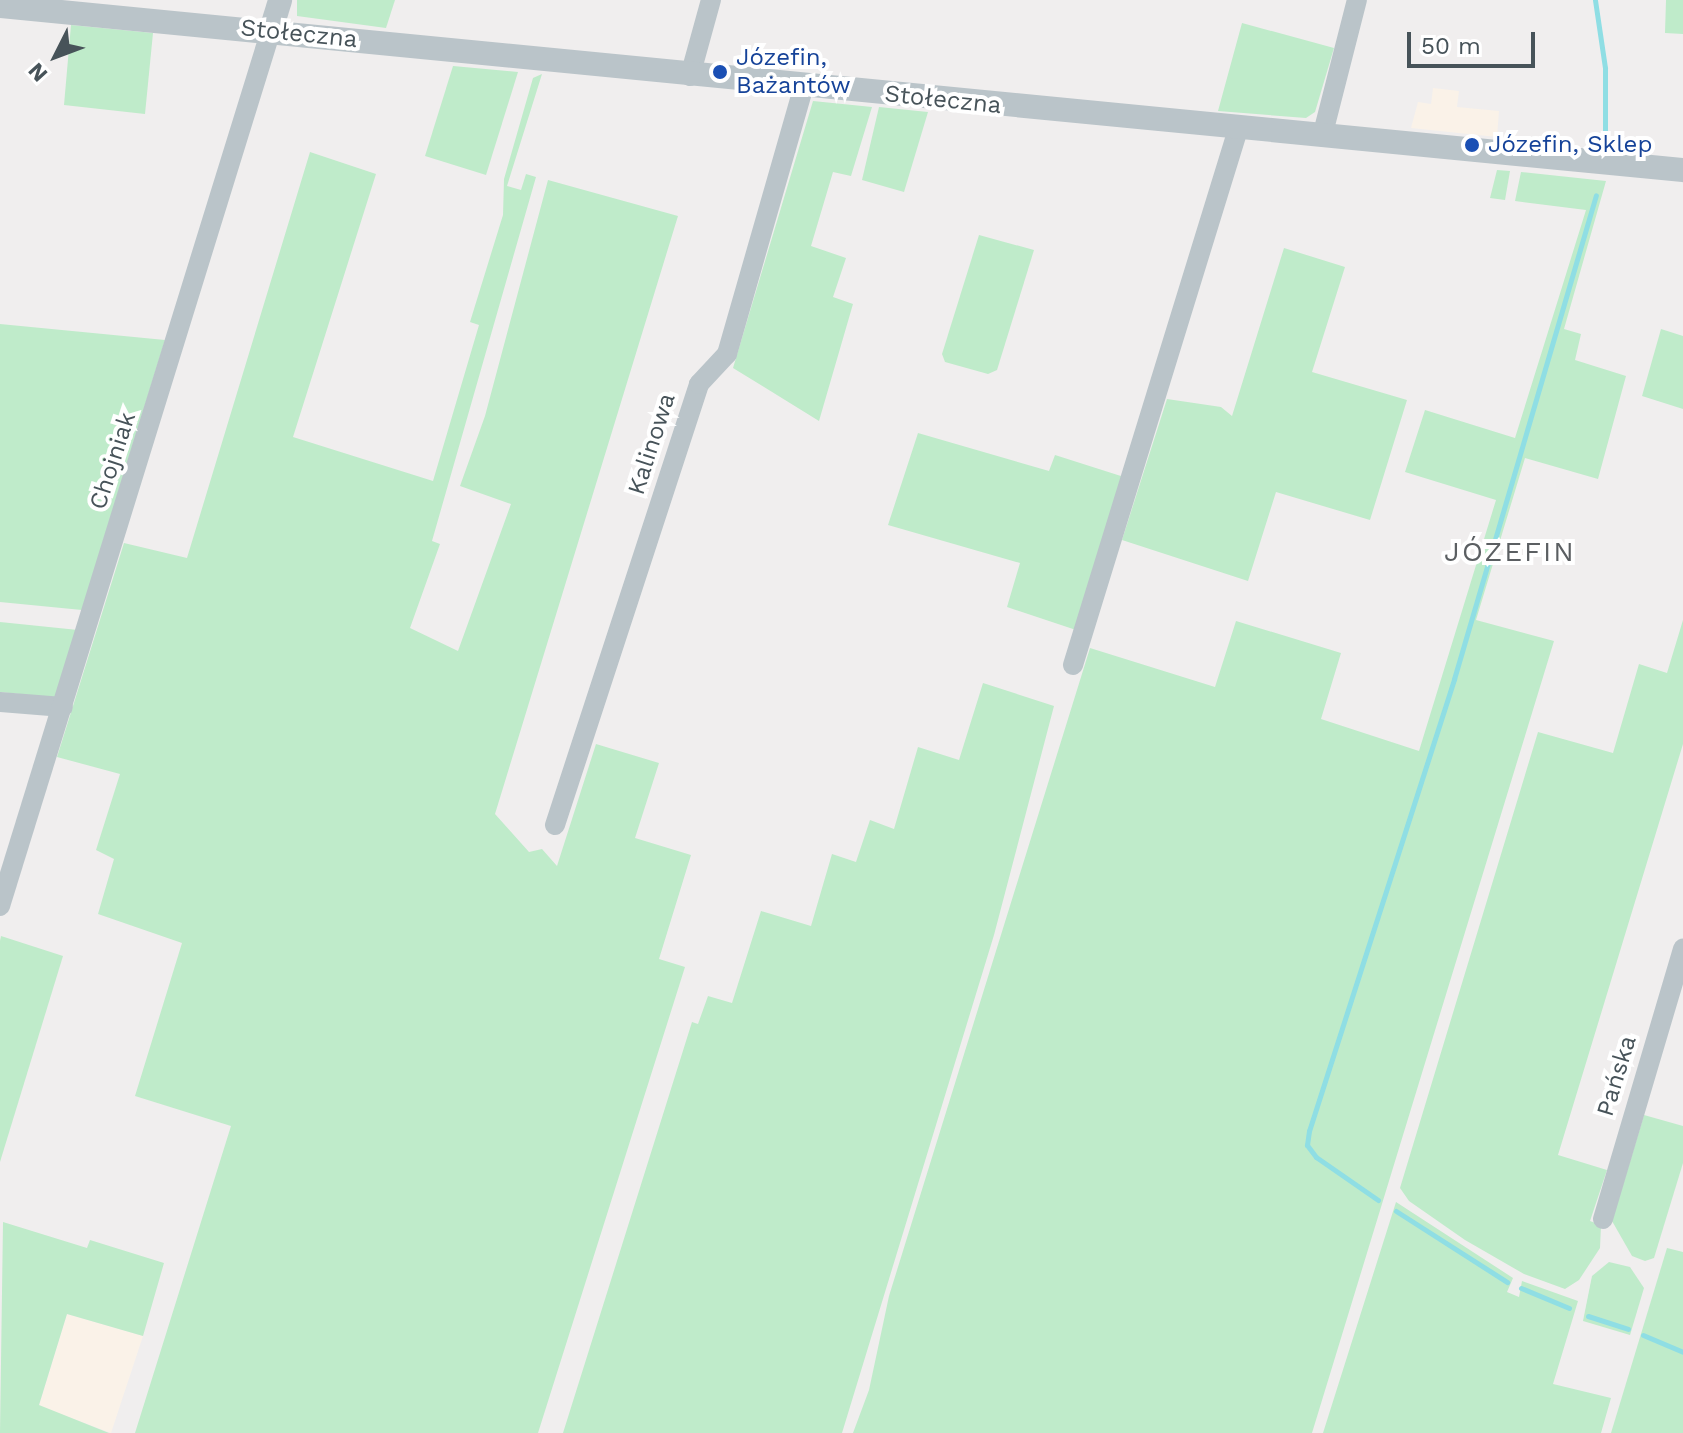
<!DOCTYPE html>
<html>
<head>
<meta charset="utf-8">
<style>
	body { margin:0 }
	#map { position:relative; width:1683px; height:1433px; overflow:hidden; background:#f0eeee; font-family:"Work Sans",sans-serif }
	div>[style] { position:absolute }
	.commercial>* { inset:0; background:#faf2e8 }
	.green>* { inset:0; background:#bfebca }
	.stream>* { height:5px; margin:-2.5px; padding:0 2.5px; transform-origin:2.5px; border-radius:2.5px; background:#8fdee4 }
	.minor>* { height:20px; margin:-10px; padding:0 10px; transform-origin:10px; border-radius:10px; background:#bac4c9 }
	.tertiary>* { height:24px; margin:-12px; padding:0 12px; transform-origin:12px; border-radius:12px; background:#bac4c9 }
	.dots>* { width:22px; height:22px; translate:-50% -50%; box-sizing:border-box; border:4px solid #fff; border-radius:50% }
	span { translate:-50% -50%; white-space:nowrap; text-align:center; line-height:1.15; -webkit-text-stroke:8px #fff; paint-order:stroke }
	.street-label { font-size:24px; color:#475359 }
	.transit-label { font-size:24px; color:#164399 }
	.left { translate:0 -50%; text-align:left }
	.quarter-label { font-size:28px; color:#5b5f62; letter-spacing:2px }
	.north { position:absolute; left:16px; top:16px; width:80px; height:80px; -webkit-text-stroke:6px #fff; paint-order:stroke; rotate:228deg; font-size:22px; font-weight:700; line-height:32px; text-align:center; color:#475359 }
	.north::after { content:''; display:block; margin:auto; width:28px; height:36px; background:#475359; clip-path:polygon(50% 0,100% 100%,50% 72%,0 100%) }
	.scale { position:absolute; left:1407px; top:32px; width:128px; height:36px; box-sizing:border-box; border:4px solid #475359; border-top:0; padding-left:10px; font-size:24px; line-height:28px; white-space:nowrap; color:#475359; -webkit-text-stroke:6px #fff; paint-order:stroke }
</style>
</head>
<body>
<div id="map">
	<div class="commercial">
		<div style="clip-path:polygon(1433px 88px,1459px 91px,1457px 107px,1499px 111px,1497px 137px,1411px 128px,1418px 102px,1431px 104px)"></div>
		<div style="clip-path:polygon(67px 1314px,143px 1336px,111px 1433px,39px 1406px)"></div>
	</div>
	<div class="green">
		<div style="clip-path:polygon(297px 0,395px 0,386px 28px,297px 16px)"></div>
		<div style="clip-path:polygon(1666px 0,1683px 0,1683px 34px,1665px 33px)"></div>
		<div style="clip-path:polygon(1242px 23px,1334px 48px,1315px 112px,1306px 118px,1218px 111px)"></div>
		<div style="clip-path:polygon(71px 25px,153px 33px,145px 114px,64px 105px)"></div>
		<div style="clip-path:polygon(453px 66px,518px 72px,486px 175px,425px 156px)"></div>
		<div style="clip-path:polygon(542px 74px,507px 186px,521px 190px,526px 174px,536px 177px,432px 541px,440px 544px,410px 628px,458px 651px,511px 504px,460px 486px,485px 416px,548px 180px,678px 216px,495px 814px,529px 852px,542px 849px,557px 866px,596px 744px,659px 763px,635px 838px,691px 855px,659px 959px,685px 967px,538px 1433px,135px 1433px,231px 1126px,135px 1096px,182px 943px,98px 914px,114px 859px,96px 850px,120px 774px,57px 757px,124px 543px,187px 558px,310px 152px,376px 174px,293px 437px,433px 481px,479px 325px,470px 322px,503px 215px,504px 179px,533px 78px)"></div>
		<div style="clip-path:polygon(813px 101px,872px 107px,851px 176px,833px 172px,811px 246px,846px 258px,833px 297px,853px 304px,819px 421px,733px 368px)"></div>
		<div style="clip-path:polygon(879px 107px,928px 112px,904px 192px,862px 180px)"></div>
		<div style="clip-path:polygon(1497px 170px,1510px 171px,1505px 200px,1490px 198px)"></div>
		<div style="clip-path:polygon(1521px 172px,1606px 181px,1564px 329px,1581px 334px,1575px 360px,1626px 376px,1598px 479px,1525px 458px,1476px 620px,1554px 641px,1312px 1433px,853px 1433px,869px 1390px,889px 1296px,1090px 648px,1215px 687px,1236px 621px,1341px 653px,1321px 719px,1419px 751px,1496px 500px,1405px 472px,1425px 410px,1515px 438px,1586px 210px,1515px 201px)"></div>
		<div style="clip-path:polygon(979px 235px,1034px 250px,997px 370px,988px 374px,945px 362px,942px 354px)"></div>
		<div style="clip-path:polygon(1284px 248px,1345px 267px,1312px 372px,1407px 400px,1370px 520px,1276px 492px,1248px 581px,1122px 540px,1167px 399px,1221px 407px,1232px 416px)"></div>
		<div style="clip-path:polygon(0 324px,165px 340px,82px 610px,0 602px)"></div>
		<div style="clip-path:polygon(1661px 329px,1683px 336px,1683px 409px,1642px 396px)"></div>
		<div style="clip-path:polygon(918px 433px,1049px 471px,1055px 455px,1124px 477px,1076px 630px,1007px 607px,1020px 563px,888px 525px)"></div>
		<div style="clip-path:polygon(1683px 620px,1683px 744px,1558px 1155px,1607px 1170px,1590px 1221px,1601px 1225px,1600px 1248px,1579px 1280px,1565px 1289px,1524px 1274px,1465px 1240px,1409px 1201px,1400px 1188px,1538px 732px,1613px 753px,1639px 664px,1667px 673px)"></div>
		<div style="clip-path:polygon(0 622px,78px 630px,59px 698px,0 692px)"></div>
		<div style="clip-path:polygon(983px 683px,1054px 706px,994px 935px,842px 1433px,563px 1433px,692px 1022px,698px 1024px,708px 996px,732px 1003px,761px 911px,811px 926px,832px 854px,856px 862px,870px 820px,894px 829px,918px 747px,959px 760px)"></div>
		<div style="clip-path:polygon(1px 936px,63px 956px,0 1162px,0 941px)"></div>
		<div style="clip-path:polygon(1644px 1115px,1683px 1126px,1683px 1163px,1654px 1258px,1645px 1261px,1632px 1256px,1612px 1221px)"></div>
		<div style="clip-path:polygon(1396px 1202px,1513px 1278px,1507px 1292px,1519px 1297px,1522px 1281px,1578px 1301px,1553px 1384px,1611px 1398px,1601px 1433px,1323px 1433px)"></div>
		<div style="clip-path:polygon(3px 1222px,87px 1248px,90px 1240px,164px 1263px,143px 1336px,67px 1314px,39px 1405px,109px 1433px,0 1433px)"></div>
		<div style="clip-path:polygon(1667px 1248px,1683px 1252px,1683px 1433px,1611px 1433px)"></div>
		<div style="clip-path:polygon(1609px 1262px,1630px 1267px,1644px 1288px,1630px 1335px,1583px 1321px,1592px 1276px)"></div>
	</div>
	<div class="stream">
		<div style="left:1595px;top:0;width:69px;rotate:81.6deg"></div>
		<div style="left:1605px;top:68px;width:79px;rotate:90deg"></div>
		<div style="left:1378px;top:1200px;width:75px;rotate:-145.3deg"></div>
		<div style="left:1316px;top:1157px;width:15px;rotate:-127deg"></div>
		<div style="left:1307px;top:1145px;width:14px;rotate:-82deg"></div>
		<div style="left:1309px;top:1131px;width:475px;rotate:-72.2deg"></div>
		<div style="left:1454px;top:679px;width:504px;rotate:-73.65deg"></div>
		<div style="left:1396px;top:1211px;width:132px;rotate:32.6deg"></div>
		<div style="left:1521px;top:1288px;width:52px;rotate:22.6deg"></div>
		<div style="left:1588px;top:1316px;width:42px;rotate:18deg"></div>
		<div style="left:1643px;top:1335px;width:43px;rotate:23deg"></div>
	</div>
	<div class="minor">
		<div style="left:690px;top:76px;width:79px;rotate:-74.6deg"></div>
		<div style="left:1323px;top:133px;width:137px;rotate:-75.7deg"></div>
		<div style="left:1073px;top:665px;width:564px;rotate:-72.88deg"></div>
		<div style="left:0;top:702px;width:63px;rotate:4.5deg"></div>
		<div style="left:555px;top:825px;width:464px;rotate:-71.9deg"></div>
		<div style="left:699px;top:384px;width:41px;rotate:-47deg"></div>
		<div style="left:727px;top:354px;width:279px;rotate:-74deg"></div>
		<div style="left:0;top:906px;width:917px;rotate:-72.81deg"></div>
		<div style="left:1603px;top:1219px;width:282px;rotate:-73.5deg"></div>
	</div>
	<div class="tertiary">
		<div style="left:0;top:6px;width:1691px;rotate:5.57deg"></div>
		<div style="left:271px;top:30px;width:31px;rotate:-73deg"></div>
	</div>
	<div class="dots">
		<div style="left:720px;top:72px;background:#1a4fb4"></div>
		<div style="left:1472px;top:145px;background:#1a4fb4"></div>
	</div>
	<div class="street-label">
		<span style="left:299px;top:34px;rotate:6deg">Stołeczna</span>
		<span style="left:943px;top:100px;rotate:6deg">Stołeczna</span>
		<span style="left:652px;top:444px;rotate:-72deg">Kalinowa</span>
		<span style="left:113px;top:461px;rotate:-72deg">Chojniak</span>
		<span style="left:1617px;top:1076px;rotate:-73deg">Pańska</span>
	</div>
	<div class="transit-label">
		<span class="left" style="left:736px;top:72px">Józefin,<br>Bażantów</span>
		<span class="left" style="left:1488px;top:145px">Józefin, Sklep</span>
	</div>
	<div class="quarter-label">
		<span style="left:1510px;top:552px">JÓZEFIN</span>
	</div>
	<div class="north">N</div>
	<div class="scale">50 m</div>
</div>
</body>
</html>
